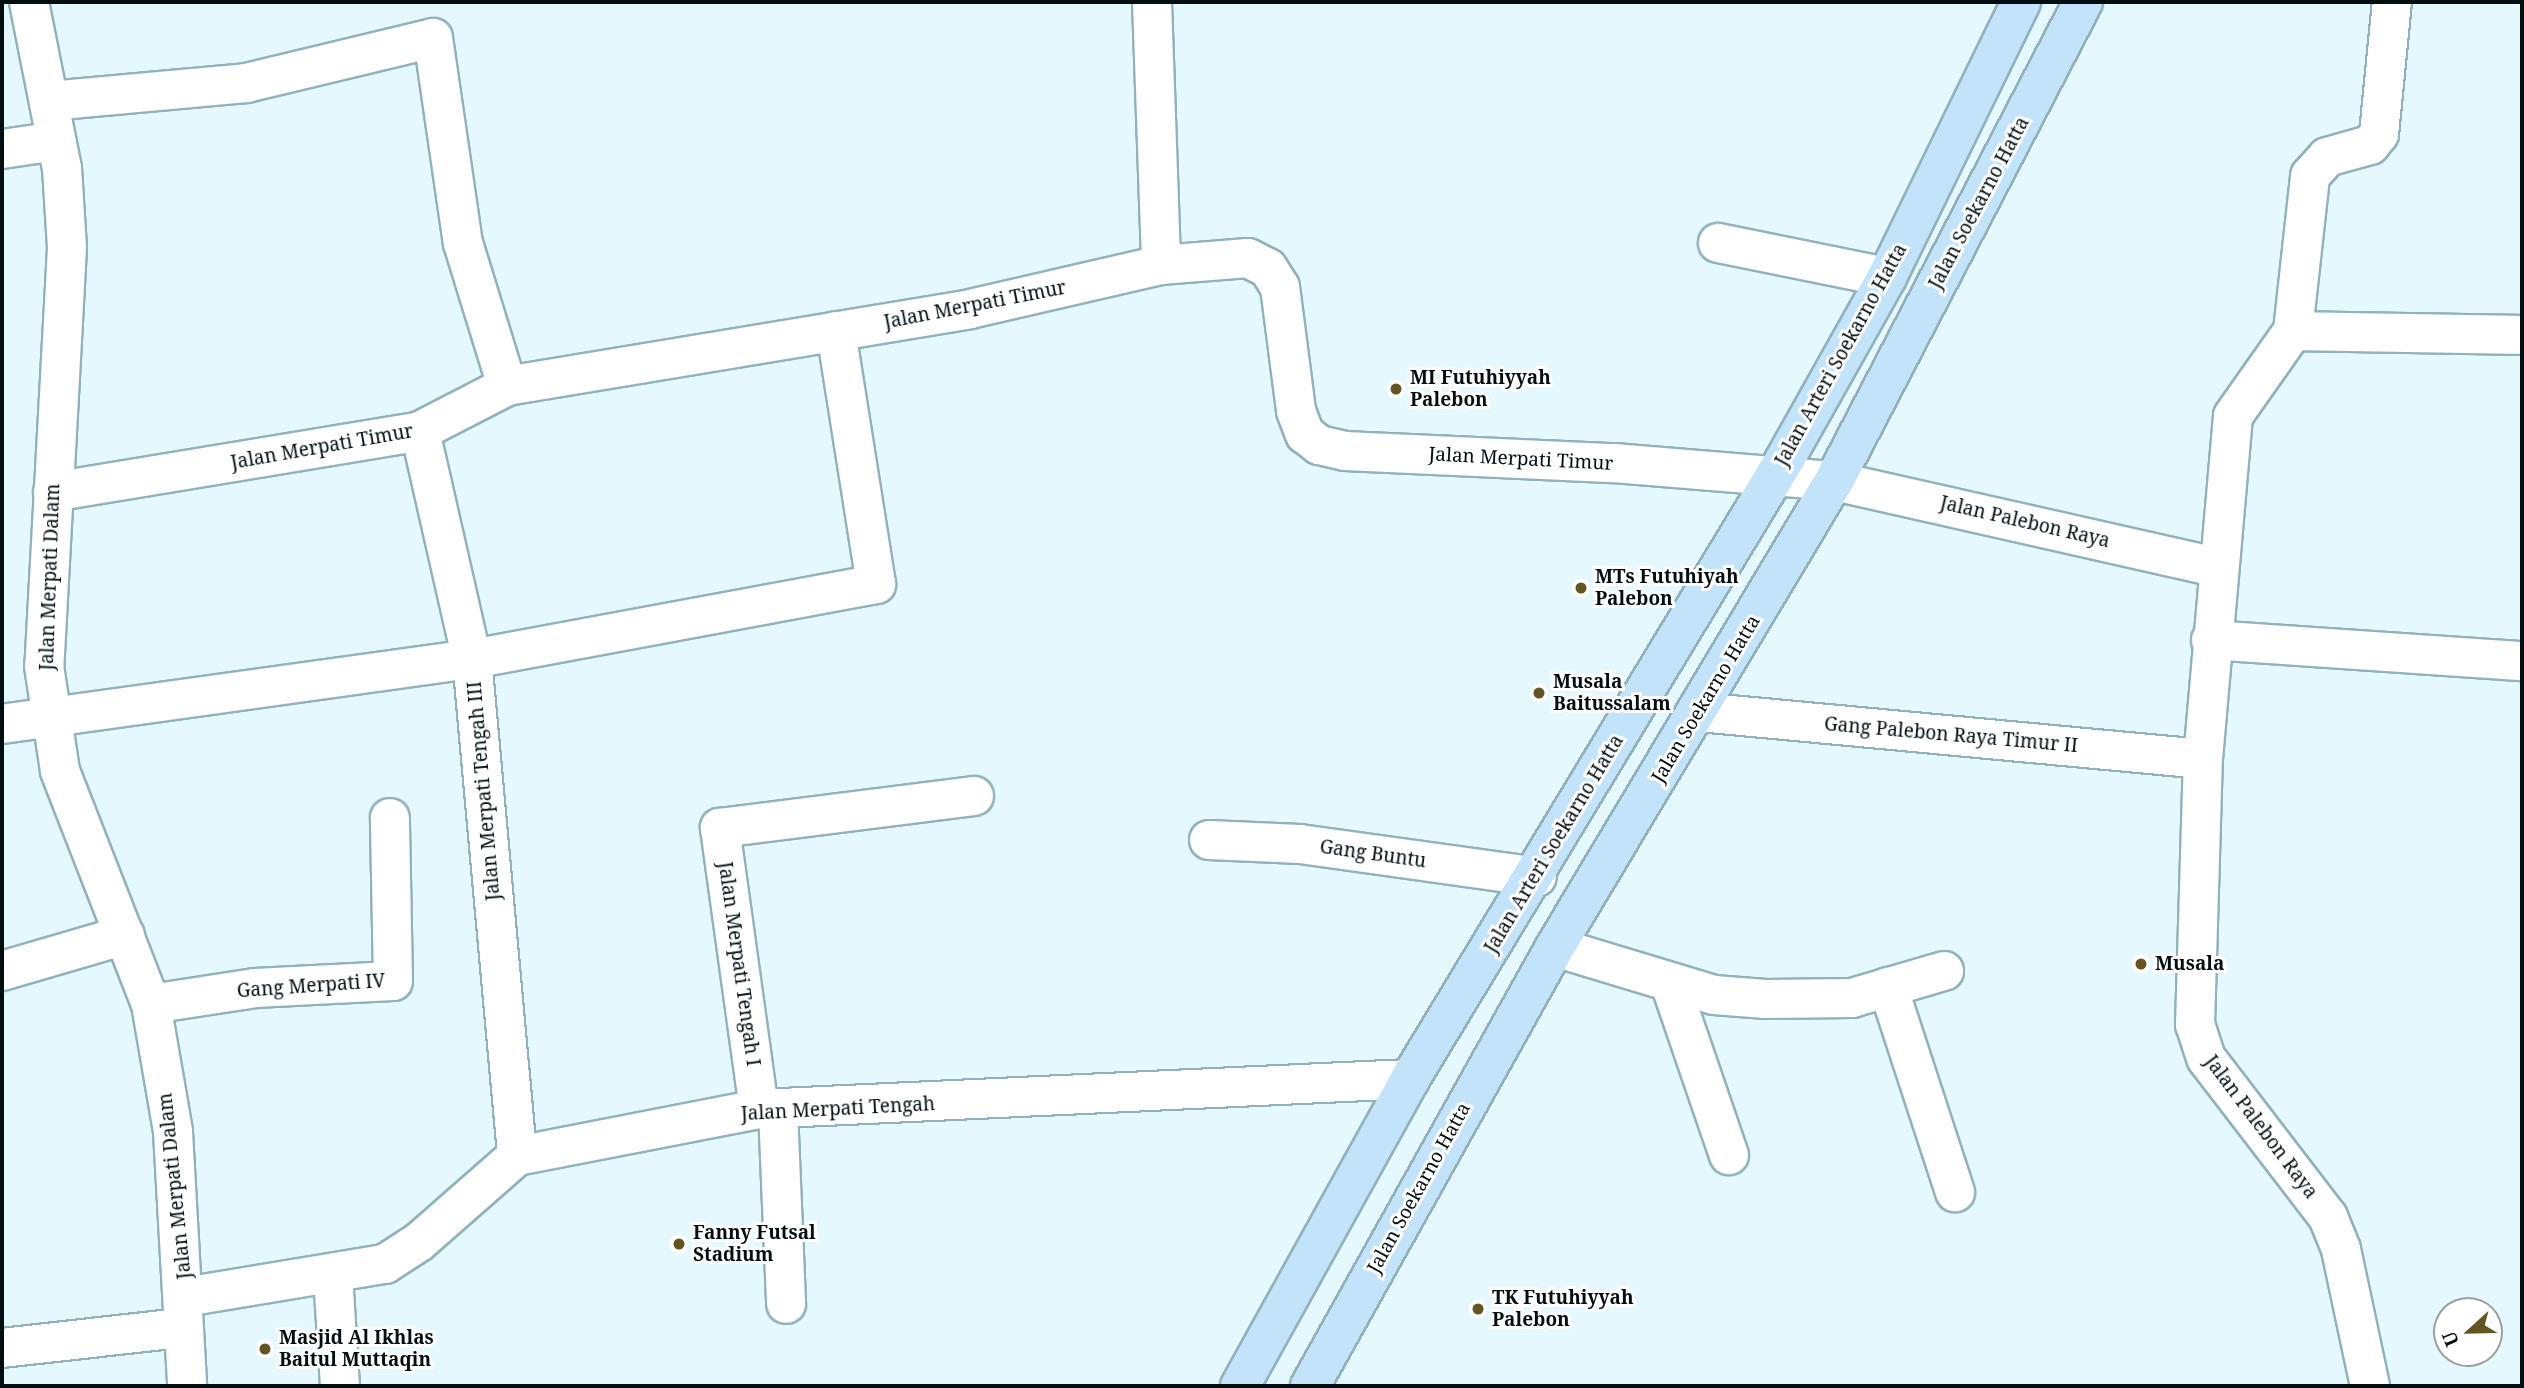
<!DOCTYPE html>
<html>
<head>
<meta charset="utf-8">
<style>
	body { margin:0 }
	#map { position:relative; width:2524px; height:1388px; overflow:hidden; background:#e4f8fe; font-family:"Noto Serif",serif }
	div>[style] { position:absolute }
	.roads { filter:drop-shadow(2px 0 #91b2bb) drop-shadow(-2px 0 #91b2bb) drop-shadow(0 2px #91b2bb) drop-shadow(0 -2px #91b2bb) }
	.minor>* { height:38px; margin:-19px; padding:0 19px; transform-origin:19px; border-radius:19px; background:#fff }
	.major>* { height:38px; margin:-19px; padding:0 19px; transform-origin:19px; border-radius:19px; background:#c2e3fa }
	.dots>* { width:19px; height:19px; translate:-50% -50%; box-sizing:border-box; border:4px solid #fff; border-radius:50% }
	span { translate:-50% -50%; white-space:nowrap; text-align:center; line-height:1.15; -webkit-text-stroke:6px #fff; paint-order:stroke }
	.street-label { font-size:19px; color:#030e11 }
	.poi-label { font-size:19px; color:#030e11; font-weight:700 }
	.left { translate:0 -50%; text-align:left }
	.frame { position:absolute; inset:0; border:4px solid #030e11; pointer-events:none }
	.north { position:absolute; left:2433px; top:1297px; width:70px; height:70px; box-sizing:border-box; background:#fff; border:2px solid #9a9fa0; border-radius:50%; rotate:248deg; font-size:19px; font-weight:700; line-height:28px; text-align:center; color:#030e11 }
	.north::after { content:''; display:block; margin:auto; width:24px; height:32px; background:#635522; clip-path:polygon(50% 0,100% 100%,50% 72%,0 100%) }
</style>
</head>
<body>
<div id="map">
	<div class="roads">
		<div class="minor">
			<div style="left:29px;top:2px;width:169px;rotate:78.8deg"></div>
			<div style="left:62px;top:168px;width:80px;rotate:86.4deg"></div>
			<div style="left:67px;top:248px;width:419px;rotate:93.1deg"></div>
			<div style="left:44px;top:666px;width:106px;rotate:81.3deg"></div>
			<div style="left:60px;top:771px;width:250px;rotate:68.7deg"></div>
			<div style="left:151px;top:1004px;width:130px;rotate:80.2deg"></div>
			<div style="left:173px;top:1132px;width:254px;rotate:86.8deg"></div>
			<div style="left:1152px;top:2px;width:263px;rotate:88deg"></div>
			<div style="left:49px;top:101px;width:198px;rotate:-5.2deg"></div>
			<div style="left:246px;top:83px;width:192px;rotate:-13.5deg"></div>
			<div style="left:433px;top:38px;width:207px;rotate:81.7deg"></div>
			<div style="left:463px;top:243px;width:150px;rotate:72.9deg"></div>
			<div style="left:2px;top:149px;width:55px;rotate:-8.4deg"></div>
			<div style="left:1718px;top:243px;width:172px;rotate:11.4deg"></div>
			<div style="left:2293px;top:331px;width:229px;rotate:1deg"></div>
			<div style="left:420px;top:431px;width:234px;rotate:77.2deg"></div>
			<div style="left:472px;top:659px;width:499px;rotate:84.8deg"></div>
			<div style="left:53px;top:492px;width:372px;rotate:-9.4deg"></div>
			<div style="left:420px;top:431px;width:98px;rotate:-27.3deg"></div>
			<div style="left:507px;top:386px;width:469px;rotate:-9.4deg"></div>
			<div style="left:970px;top:309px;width:196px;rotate:-13deg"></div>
			<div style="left:1161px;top:265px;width:87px;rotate:-4.6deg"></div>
			<div style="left:1248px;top:258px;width:22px;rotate:27deg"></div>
			<div style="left:1268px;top:268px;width:22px;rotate:58deg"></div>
			<div style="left:1280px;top:287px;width:125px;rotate:82.6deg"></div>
			<div style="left:1296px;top:411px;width:25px;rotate:69deg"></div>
			<div style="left:1305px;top:434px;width:18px;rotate:38deg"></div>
			<div style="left:1319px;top:445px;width:27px;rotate:13deg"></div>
			<div style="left:1345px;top:451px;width:269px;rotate:2.6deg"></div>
			<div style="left:1614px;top:463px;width:221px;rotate:4.7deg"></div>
			<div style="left:1834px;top:481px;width:391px;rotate:12.7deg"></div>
			<div style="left:2211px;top:640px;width:312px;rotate:3.9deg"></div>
			<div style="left:1699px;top:712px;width:506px;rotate:5.33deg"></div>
			<div style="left:2px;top:724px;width:474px;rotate:-7.9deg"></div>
			<div style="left:472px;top:659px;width:411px;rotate:-10.5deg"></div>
			<div style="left:876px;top:584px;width:256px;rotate:-99deg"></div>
			<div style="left:1209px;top:840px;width:91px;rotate:2.5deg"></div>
			<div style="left:1300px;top:844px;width:239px;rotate:7.9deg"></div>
			<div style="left:1555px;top:947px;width:166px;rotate:16.8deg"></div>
			<div style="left:1714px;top:995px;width:52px;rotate:4.4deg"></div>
			<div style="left:1766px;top:999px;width:86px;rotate:-0.7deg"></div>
			<div style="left:1852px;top:998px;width:96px;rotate:-16.4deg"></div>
			<div style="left:2px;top:971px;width:128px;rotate:-16.3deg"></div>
			<div style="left:1670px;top:983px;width:182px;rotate:71.1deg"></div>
			<div style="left:1888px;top:987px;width:216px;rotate:71.9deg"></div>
			<div style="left:151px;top:1004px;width:105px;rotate:-8.7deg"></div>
			<div style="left:255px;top:988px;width:138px;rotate:-2.9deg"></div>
			<div style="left:393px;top:981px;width:163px;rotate:-91.1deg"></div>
			<div style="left:759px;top:1109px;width:284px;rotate:-97.9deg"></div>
			<div style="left:720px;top:828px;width:256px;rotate:-7.2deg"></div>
			<div style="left:778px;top:1110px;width:194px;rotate:87.6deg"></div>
			<div style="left:333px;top:1275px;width:111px;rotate:86.4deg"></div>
			<div style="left:185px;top:1297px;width:203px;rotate:-9.4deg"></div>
			<div style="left:385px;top:1264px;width:40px;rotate:-32.9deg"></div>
			<div style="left:419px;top:1242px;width:130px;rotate:-41.3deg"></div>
			<div style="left:517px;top:1156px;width:247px;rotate:-11deg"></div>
			<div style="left:759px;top:1109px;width:652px;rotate:-2.64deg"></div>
			<div style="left:2px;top:1348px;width:180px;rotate:-6.4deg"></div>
			<div style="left:2370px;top:1386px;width:140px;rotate:-102deg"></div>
			<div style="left:2341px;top:1249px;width:35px;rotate:-112deg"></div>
			<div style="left:2328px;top:1217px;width:200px;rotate:-127.5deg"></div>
			<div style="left:2206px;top:1058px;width:35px;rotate:-108deg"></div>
			<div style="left:2195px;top:1025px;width:266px;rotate:-88.3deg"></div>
			<div style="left:2203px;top:759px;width:344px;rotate:-85deg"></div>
			<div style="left:2233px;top:416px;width:104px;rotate:-54.8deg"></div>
			<div style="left:2293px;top:331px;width:156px;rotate:-83.7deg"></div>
			<div style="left:2310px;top:176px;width:25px;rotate:-48deg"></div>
			<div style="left:2327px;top:157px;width:45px;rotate:-15.6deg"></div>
			<div style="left:2370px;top:145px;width:14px;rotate:-51deg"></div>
			<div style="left:2379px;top:134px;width:133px;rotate:-84.4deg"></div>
		</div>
		<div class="major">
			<div style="left:1240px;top:1386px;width:351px;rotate:-61deg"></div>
			<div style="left:1410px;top:1079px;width:725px;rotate:-58.83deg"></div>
			<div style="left:1785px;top:459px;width:209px;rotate:-60.7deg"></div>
			<div style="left:1887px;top:277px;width:306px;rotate:-64deg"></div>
			<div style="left:1310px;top:1386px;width:503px;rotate:-60.83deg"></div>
			<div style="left:1555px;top:947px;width:543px;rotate:-59.09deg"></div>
			<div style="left:1834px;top:481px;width:540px;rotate:-62.53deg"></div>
		</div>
	</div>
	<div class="dots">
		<div style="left:1396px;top:389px;background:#635522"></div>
		<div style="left:1581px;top:588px;background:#635522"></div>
		<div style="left:1539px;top:693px;background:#635522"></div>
		<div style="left:2141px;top:964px;background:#635522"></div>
		<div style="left:679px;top:1244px;background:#635522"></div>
		<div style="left:1478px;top:1309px;background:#635522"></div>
		<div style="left:265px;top:1349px;background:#635522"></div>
	</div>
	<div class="street-label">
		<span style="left:1979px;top:203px;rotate:-62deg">Jalan Soekarno Hatta</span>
		<span style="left:975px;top:305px;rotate:-11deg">Jalan Merpati Timur</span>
		<span style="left:1841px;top:355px;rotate:-61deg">Jalan Arteri Soekarno Hatta</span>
		<span style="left:322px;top:447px;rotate:-10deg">Jalan Merpati Timur</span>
		<span style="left:1521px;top:459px;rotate:3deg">Jalan Merpati Timur</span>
		<span style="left:2025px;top:522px;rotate:13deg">Jalan Palebon Raya</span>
		<span style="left:50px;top:577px;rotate:-88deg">Jalan Merpati Dalam</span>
		<span style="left:1706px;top:699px;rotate:-59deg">Jalan Soekarno Hatta</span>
		<span style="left:1951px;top:735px;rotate:5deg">Gang Palebon Raya Timur II</span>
		<span style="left:484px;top:791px;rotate:-95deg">Jalan Merpati Tengah III</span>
		<span style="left:1554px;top:844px;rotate:-59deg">Jalan Arteri Soekarno Hatta</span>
		<span style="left:1373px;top:854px;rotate:8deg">Gang Buntu</span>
		<span style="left:739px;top:964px;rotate:82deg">Jalan Merpati Tengah I</span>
		<span style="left:311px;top:986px;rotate:-4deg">Gang Merpati IV</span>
		<span style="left:838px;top:1109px;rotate:-3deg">Jalan Merpati Tengah</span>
		<span style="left:2261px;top:1127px;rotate:53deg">Jalan Palebon Raya</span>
		<span style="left:175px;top:1186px;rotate:-96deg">Jalan Merpati Dalam</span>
		<span style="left:1419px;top:1188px;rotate:-61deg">Jalan Soekarno Hatta</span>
	</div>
	<div class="poi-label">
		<span class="left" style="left:1410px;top:389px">MI Futuhiyyah<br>Palebon</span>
		<span class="left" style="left:1595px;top:588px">MTs Futuhiyah<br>Palebon</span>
		<span class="left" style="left:1553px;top:693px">Musala<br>Baitussalam</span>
		<span class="left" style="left:2155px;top:964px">Musala</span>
		<span class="left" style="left:693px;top:1244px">Fanny Futsal<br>Stadium</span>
		<span class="left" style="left:1492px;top:1309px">TK Futuhiyyah<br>Palebon</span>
		<span class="left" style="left:279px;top:1349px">Masjid Al Ikhlas<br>Baitul Muttaqin</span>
	</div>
	<div class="frame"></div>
	<div class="north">U</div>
</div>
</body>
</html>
